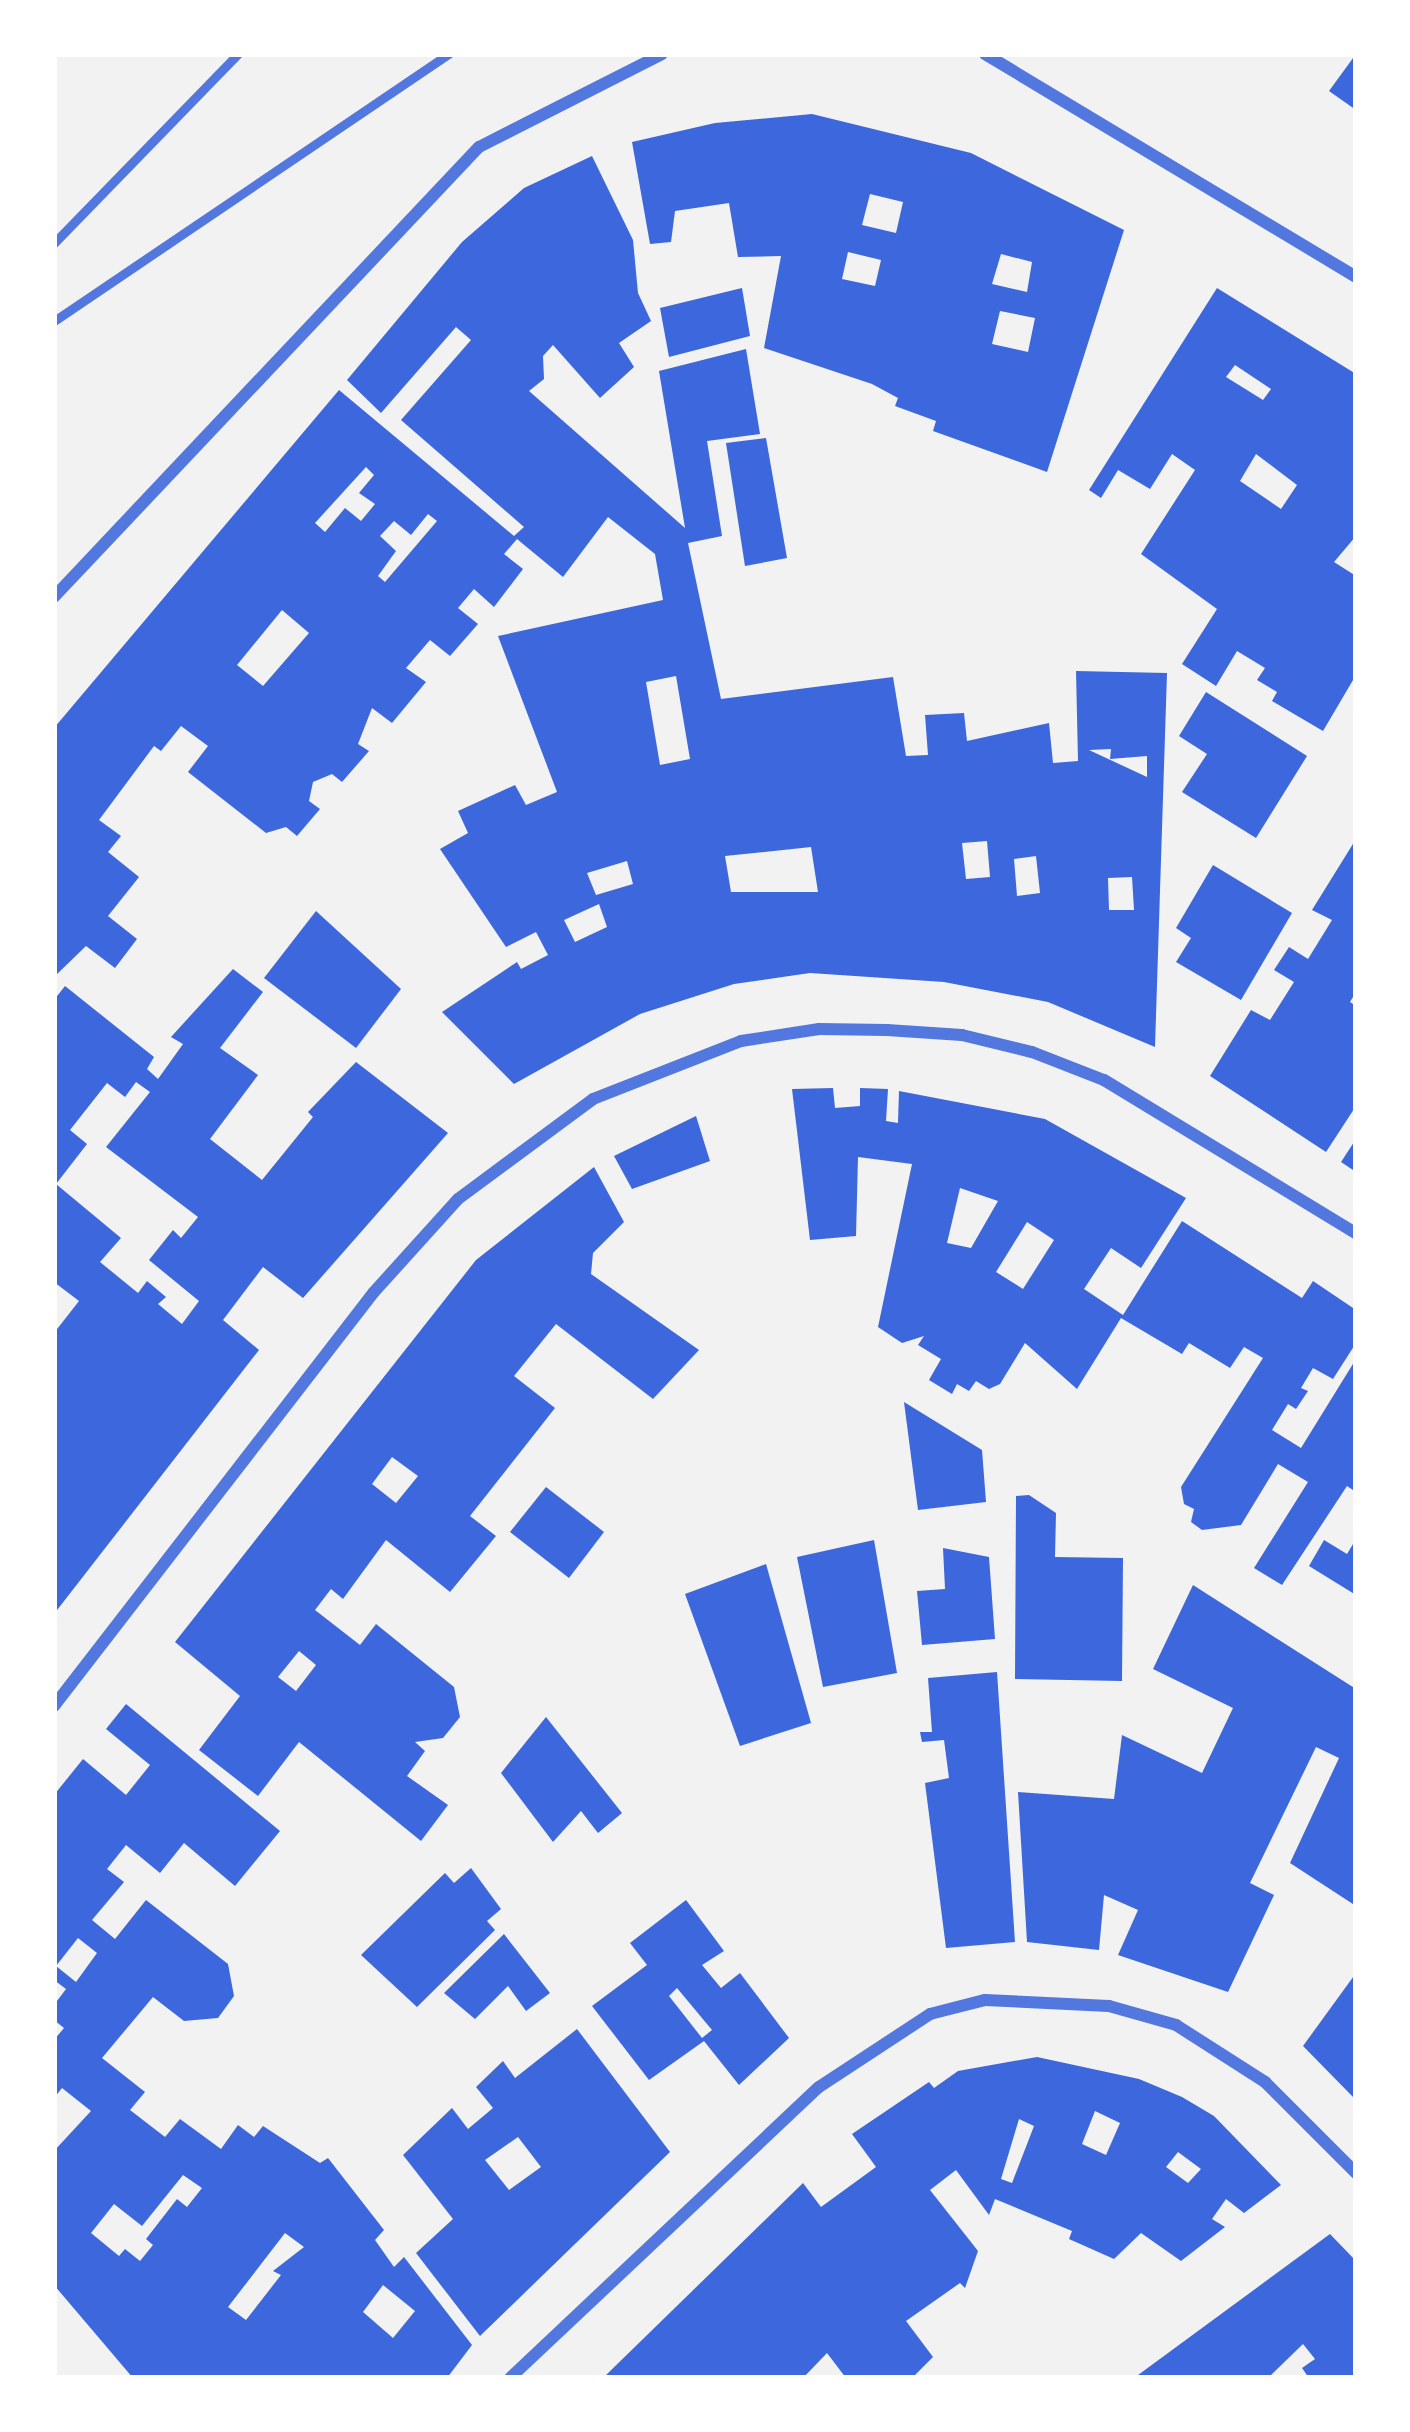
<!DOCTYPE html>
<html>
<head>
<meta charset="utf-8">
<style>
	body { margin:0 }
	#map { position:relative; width:1410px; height:2432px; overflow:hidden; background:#f2f2f2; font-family:"Exo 2",sans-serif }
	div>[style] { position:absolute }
	.building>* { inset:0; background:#3d67dc }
	.service>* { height:9px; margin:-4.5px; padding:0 4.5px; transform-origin:4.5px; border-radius:4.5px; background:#5277de }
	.minor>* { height:12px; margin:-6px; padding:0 6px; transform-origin:6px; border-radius:6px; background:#5277de }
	span { translate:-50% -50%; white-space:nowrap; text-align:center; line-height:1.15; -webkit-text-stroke:10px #fff; paint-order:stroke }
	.frame { position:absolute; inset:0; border:57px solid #fff; pointer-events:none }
</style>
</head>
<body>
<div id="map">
	<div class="building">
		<div style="clip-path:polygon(1356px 54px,1356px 110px,1329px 91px)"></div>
		<div style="clip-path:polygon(evenodd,812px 114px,971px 153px,1124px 230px,1047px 472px,933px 431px,936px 421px,895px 406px,898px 398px,872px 384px,764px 348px,781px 256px,738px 257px,729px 203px,675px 211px,671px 242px,650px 244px,632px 142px,715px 123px,812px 114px,870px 194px,903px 202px,896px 233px,862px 225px,870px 194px,812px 114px,848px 252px,881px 260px,875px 286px,842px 279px,848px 252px,812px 114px,1001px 254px,1032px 262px,1027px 292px,992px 284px,1001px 254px,812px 114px,1000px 311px,1035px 318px,1028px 352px,992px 344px,1000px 311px)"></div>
		<div style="clip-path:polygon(evenodd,592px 156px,633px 240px,638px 293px,651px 321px,619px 343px,634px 367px,600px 398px,553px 345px,543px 356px,544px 379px,529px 391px,685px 528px,659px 371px,746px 349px,760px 434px,707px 441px,722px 536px,688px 543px,721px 699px,893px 677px,906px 756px,928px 755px,925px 715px,964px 713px,967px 741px,1049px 723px,1053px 763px,1078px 761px,1076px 671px,1167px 673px,1155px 1047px,1048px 1002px,944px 982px,810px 973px,734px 984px,640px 1014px,514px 1084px,442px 1012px,517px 962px,521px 969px,548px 955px,536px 932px,506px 947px,440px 849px,468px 833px,458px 811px,515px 785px,526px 805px,557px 792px,498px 636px,663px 600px,655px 554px,608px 517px,563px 577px,517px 539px,504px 554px,523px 569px,494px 607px,474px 589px,458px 608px,478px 624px,450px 656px,430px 640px,406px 668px,426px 682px,392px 723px,372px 708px,358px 744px,369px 751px,342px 782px,332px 774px,313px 782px,309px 801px,320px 809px,297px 836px,286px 827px,266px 833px,188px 772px,208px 746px,181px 726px,161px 751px,154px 746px,99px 820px,121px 836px,108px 852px,139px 877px,108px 916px,137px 939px,115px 968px,86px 946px,54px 977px,54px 728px,339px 390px,514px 536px,524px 527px,401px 420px,471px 340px,456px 327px,381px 413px,347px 380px,462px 242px,524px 188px,592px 156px,366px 467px,374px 475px,359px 493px,375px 504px,361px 521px,345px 508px,325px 532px,315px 523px,366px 467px,592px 156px,428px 514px,437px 521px,385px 582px,378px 576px,396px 551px,380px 536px,394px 521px,411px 535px,428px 514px,592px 156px,282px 610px,309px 633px,263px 686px,237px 665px,282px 610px,592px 156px,676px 676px,690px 759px,660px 765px,646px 682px,676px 676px,592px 156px,1111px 749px,1110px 759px,1147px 756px,1147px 777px,1089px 750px,1111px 749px,592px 156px,987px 841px,990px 877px,966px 879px,962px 843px,987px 841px,592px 156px,811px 847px,818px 892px,731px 892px,725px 856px,811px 847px,592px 156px,1036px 856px,1040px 893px,1017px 896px,1014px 859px,1036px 856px,592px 156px,627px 861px,633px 884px,596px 895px,587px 873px,627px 861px,592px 156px,1132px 877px,1134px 910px,1109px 910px,1108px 878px,1132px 877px,592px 156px,599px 904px,607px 927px,575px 942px,564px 920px,599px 904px)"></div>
		<div style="clip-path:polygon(742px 288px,750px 336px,669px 357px,660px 308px)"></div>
		<div style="clip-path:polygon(evenodd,1217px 288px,1356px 374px,1356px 536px,1334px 562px,1356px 576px,1356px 675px,1323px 731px,1272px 701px,1277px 692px,1257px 680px,1265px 668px,1237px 651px,1216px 686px,1182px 664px,1217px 609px,1141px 554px,1195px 470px,1172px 454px,1150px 489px,1118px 470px,1101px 498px,1089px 490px,1217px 288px,1235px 365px,1271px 389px,1263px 400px,1226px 377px,1235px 365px,1217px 288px,1256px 454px,1297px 485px,1281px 509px,1240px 481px,1256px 454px)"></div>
		<div style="clip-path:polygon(766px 438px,787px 558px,745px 566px,726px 443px)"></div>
		<div style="clip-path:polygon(1206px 692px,1307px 756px,1256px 838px,1182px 792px,1207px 754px,1179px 736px)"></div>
		<div style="clip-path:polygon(1356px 839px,1356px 992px,1350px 1002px,1356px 1006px,1356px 1106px,1326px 1152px,1210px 1076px,1251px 1010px,1270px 1020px,1294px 982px,1274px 970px,1289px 947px,1308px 959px,1332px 920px,1312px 910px)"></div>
		<div style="clip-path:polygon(1213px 865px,1292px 913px,1241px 1000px,1176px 962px,1191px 938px,1176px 928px)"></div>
		<div style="clip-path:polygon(316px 911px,401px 989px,356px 1048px,264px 978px)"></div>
		<div style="clip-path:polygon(evenodd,233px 969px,263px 992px,220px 1048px,258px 1075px,210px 1139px,262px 1180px,313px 1117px,308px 1112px,356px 1062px,448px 1133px,303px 1298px,263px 1267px,223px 1320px,259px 1350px,54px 1614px,54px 1333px,79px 1301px,54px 1282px,54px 1000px,65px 986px,154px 1057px,147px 1069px,158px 1079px,183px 1044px,171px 1037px,233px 969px,136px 1082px,150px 1092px,106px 1147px,198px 1217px,181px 1238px,173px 1230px,149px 1260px,199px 1301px,182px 1324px,158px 1304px,166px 1297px,147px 1281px,138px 1293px,100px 1262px,121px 1238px,56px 1184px,87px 1144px,70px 1130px,107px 1083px,125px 1097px,136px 1082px)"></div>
		<div style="clip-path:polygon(evenodd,833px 1088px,835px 1108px,860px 1106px,860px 1088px,888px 1089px,886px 1121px,898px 1123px,899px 1091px,1045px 1119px,1186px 1198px,1141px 1268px,1111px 1248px,1084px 1289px,1123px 1315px,1182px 1221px,1302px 1298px,1313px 1281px,1356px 1310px,1356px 1343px,1333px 1379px,1313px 1368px,1301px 1388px,1308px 1391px,1296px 1409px,1288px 1404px,1272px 1430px,1301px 1448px,1356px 1359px,1356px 1492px,1347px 1486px,1282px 1585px,1254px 1568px,1308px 1482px,1278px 1464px,1241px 1525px,1202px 1530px,1191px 1522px,1194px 1509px,1184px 1504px,1181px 1487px,1263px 1358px,1244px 1347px,1230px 1368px,1189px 1343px,1182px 1354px,1121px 1318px,1077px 1389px,1025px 1343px,1000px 1384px,989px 1389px,976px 1381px,969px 1391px,957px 1384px,952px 1394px,929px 1380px,941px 1359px,918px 1345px,924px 1336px,902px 1343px,878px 1327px,912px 1164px,858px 1157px,856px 1236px,810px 1240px,792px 1089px,833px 1088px,960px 1188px,998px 1201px,971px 1248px,947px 1243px,960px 1188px,833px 1088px,1027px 1222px,1054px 1240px,1023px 1289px,996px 1272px,1027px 1222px)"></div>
		<div style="clip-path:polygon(696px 1116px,710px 1161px,632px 1189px,614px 1156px)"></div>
		<div style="clip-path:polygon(1356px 1139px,1356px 1172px,1341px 1162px)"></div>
		<div style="clip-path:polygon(evenodd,594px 1167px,624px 1222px,593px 1253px,591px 1274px,699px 1350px,653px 1399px,556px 1324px,514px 1376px,555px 1408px,470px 1516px,496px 1536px,450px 1592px,386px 1540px,343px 1599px,331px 1589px,315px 1610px,360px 1645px,376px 1624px,454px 1687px,460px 1717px,443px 1738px,415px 1742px,425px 1751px,407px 1776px,448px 1805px,421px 1841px,299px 1742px,258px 1796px,199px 1750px,240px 1696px,175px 1642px,476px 1260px,594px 1167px,392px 1457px,418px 1476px,396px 1503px,372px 1484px,392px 1457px,594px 1167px,299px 1651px,316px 1665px,296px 1691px,278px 1677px,299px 1651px)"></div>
		<div style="clip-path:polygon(904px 1402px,982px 1450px,986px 1502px,918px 1510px)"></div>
		<div style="clip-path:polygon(546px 1487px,604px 1532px,569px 1578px,510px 1532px)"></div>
		<div style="clip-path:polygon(1029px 1495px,1056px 1513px,1055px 1557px,1123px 1558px,1122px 1681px,1015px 1679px,1016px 1496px)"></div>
		<div style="clip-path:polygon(1356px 1539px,1356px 1595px,1309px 1566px,1324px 1540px,1347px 1554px)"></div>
		<div style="clip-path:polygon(874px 1540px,897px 1673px,823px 1687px,797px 1557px)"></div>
		<div style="clip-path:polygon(943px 1548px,989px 1557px,995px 1639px,922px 1645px,917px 1591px,945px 1589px)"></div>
		<div style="clip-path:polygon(766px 1564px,811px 1723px,740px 1746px,685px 1594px)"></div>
		<div style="clip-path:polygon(1193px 1585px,1356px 1689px,1356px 1906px,1290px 1863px,1339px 1758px,1316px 1747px,1250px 1883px,1274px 1895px,1228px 1992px,1118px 1955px,1138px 1910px,1104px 1895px,1099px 1950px,1027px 1942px,1018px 1792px,1114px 1799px,1122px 1735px,1202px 1773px,1233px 1708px,1153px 1669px)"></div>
		<div style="clip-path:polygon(997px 1672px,1015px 1942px,946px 1948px,925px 1783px,949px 1778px,944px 1740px,922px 1742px,920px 1732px,932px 1732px,928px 1678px)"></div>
		<div style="clip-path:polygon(evenodd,126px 1704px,280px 1831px,235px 1886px,184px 1843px,160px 1873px,126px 1845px,107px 1869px,124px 1882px,92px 1920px,115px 1939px,146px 1900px,228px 1964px,234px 1996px,218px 2018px,184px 2021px,153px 1997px,102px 2058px,145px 2092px,130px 2110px,165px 2137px,180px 2119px,221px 2149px,238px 2125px,254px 2137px,263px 2126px,320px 2163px,328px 2158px,384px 2230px,375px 2240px,394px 2267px,404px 2257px,472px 2345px,447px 2378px,133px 2378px,54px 2285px,54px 2151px,91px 2111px,62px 2088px,54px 2098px,54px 2040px,64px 2028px,54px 2020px,54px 2005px,66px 1989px,54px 1980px,54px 1795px,83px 1759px,126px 1795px,150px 1765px,106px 1729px,126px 1704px,78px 1938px,97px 1953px,76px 1982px,56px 1966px,78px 1938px,126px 1704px,183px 2175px,202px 2188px,187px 2207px,177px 2199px,146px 2239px,153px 2245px,140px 2261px,125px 2249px,119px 2256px,91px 2233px,114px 2204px,142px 2226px,183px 2175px,126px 1704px,285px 2233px,304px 2247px,273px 2271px,281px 2275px,246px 2320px,228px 2307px,285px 2233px,126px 1704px,383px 2285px,415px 2311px,393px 2338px,363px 2312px,383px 2285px)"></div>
		<div style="clip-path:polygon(546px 1717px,622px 1813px,598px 1833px,581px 1811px,553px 1842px,501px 1773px)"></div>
		<div style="clip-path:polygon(471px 1868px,501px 1909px,487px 1921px,495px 1930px,417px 2007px,361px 1955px,445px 1873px,454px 1883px)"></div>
		<div style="clip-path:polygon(evenodd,686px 1900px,724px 1951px,702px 1965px,721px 1988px,740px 1973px,789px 2038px,739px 2085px,704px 2041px,649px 2080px,592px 2006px,647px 1965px,630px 1943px,686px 1900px,677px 1988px,712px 2030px,702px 2038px,669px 1996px,677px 1988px)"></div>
		<div style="clip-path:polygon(504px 1934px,550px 1993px,526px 2011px,508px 1986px,475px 2019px,444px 1993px)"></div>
		<div style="clip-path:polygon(1356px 1973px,1356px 2100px,1303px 2046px)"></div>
		<div style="clip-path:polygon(evenodd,577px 2029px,670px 2152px,480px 2336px,416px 2253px,453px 2219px,403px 2155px,452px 2108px,468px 2129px,493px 2108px,476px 2087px,503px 2061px,515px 2078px,577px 2029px,518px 2137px,541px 2167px,509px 2190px,485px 2160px,518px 2137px)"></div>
		<div style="clip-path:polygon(evenodd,1037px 2057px,1139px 2079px,1182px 2097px,1214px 2116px,1281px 2185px,1244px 2213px,1226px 2199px,1212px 2219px,1225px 2227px,1181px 2261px,1141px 2233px,1114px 2259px,1069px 2239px,1072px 2231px,995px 2199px,989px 2215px,956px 2170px,930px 2190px,978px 2251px,965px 2288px,960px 2283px,906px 2321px,933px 2357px,912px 2378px,846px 2378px,827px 2353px,803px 2378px,603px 2378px,803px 2183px,821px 2207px,876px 2167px,852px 2134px,929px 2082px,934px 2088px,958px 2071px,1037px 2057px,1095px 2111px,1120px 2123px,1106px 2155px,1082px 2144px,1095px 2111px,1037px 2057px,1019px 2119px,1034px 2126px,1012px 2183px,1001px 2179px,1019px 2119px,1037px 2057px,1178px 2152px,1201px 2169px,1188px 2183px,1166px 2167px,1178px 2152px)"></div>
		<div style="clip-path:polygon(1330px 2234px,1356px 2261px,1356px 2378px,1309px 2378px,1302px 2368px,1315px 2359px,1303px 2344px,1268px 2378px,1134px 2378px)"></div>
	</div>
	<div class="service">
		<div style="left:54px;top:243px;width:264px;rotate:-45.8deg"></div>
		<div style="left:54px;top:321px;width:477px;rotate:-34.1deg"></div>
	</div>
	<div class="minor">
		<div style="left:985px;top:54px;width:433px;rotate:31deg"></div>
		<div style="left:54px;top:597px;width:619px;rotate:-46.64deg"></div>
		<div style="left:479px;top:147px;width:205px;rotate:-26.9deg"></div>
		<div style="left:54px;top:1706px;width:523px;rotate:-52.3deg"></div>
		<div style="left:374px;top:1292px;width:125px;rotate:-47.9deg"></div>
		<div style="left:458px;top:1199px;width:168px;rotate:-36.5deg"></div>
		<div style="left:593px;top:1099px;width:159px;rotate:-21.4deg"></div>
		<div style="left:741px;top:1041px;width:79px;rotate:-8.7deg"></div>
		<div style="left:819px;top:1029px;width:68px;rotate:0.8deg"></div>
		<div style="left:887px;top:1030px;width:75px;rotate:3.8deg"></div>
		<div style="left:962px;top:1035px;width:72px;rotate:13.7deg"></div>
		<div style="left:1032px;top:1052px;width:77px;rotate:21.3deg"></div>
		<div style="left:1104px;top:1080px;width:295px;rotate:31.3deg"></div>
		<div style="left:510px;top:2378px;width:424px;rotate:-43.3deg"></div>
		<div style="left:819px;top:2087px;width:133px;rotate:-33.3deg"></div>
		<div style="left:930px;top:2014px;width:57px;rotate:-14.3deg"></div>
		<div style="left:985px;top:2000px;width:124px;rotate:2.8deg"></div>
		<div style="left:1109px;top:2006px;width:70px;rotate:15.8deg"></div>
		<div style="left:1176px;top:2025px;width:106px;rotate:32.6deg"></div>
		<div style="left:1265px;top:2082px;width:129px;rotate:45deg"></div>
	</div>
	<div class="frame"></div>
</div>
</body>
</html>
